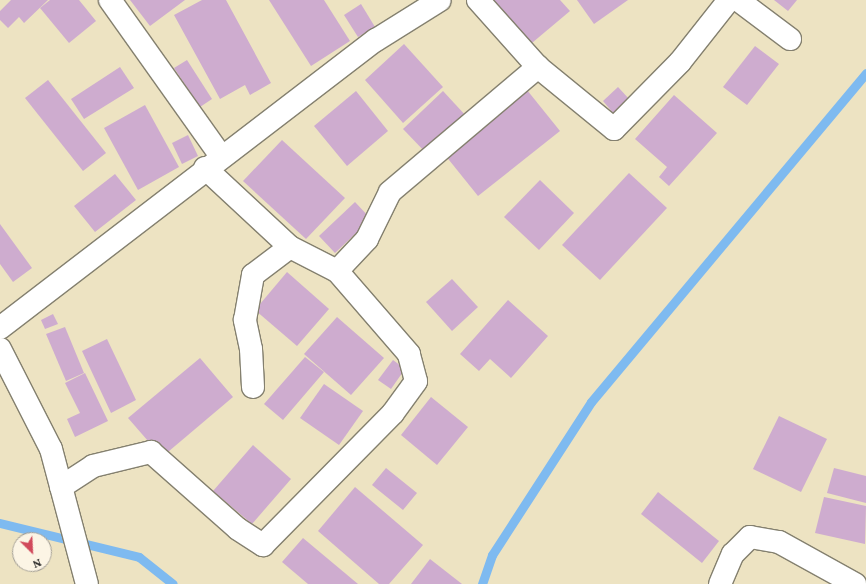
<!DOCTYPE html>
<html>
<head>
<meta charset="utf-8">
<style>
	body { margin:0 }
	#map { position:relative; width:866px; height:584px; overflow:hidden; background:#ede3c2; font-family:Vollkorn,serif }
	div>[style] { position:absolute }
	.stream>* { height:9px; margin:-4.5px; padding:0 4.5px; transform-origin:4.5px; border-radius:4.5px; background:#7ebaf0 }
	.building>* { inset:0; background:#ceaccf }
	.roads { filter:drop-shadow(1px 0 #84806f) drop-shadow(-1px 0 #84806f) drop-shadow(0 1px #84806f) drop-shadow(0 -1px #84806f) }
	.minor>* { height:22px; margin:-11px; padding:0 11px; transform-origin:11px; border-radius:11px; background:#fff }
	span { translate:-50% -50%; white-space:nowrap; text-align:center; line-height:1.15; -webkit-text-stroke:4px #fcf5e5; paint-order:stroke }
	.north { position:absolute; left:12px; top:532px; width:40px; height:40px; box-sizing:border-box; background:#fcf5e5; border:1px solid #a29e95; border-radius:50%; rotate:156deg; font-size:11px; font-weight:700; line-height:16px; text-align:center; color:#1c1c1c }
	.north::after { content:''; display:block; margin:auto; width:14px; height:18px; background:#d1495b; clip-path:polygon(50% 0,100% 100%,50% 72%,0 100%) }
</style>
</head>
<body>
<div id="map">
	<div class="stream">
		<div style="left:0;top:523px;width:143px;rotate:13.7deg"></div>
		<div style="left:139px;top:557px;width:43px;rotate:38.5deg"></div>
		<div style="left:482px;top:584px;width:31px;rotate:-71deg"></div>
		<div style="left:492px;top:555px;width:182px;rotate:-57.1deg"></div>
		<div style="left:591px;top:402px;width:429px;rotate:-50.1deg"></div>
	</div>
	<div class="building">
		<div style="clip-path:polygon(11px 0,48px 0,24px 23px,19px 17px,8px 28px,0 20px,0 11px)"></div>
		<div style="clip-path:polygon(50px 0,79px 0,96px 21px,69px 43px,40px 8px)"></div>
		<div style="clip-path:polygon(130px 0,185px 0,150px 26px)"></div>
		<div style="clip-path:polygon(202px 0,226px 0,271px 83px,250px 95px,245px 85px,220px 99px,174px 15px)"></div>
		<div style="clip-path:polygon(269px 0,324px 0,350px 41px,311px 66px)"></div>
		<div style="clip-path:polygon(484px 0,560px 0,570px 11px,526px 48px)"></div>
		<div style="clip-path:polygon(577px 0,628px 0,594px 24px)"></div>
		<div style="clip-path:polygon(774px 0,797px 0,788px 11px)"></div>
		<div style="clip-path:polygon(361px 4px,375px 27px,358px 37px,344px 15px)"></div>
		<div style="clip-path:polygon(404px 44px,443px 87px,403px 123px,365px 80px)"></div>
		<div style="clip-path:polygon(755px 46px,779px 64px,747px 105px,723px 87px)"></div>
		<div style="clip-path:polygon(187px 60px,212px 99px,200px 107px,174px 68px)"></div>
		<div style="clip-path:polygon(120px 67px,134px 88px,84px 119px,71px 99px)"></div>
		<div style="clip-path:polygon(48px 80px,106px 153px,83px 171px,25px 98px)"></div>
		<div style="clip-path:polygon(618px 87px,630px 100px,614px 114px,603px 101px)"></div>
		<div style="clip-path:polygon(527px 90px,560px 131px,478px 196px,445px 155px)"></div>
		<div style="clip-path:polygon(356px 91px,388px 131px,347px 166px,314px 126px)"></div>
		<div style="clip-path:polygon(443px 91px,467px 117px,428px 155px,403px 129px)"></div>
		<div style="clip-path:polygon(674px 95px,717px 133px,669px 186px,659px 177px,667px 167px,635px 139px)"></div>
		<div style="clip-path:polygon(145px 105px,179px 167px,138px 190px,104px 128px)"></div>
		<div style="clip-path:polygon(188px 135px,198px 156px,182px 164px,172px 143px)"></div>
		<div style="clip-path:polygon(282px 140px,345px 198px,306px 239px,243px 181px)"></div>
		<div style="clip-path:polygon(629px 173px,667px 208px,600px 280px,562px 245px)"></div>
		<div style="clip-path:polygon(115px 174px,136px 200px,95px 232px,74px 206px)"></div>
		<div style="clip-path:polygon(540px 180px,574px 213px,539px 250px,504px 217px)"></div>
		<div style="clip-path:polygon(355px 202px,371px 219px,335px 253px,319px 236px)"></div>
		<div style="clip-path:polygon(0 224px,32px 268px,13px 282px,0 264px)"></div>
		<div style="clip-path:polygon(287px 272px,329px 309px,297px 346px,255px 310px)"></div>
		<div style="clip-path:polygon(452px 279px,478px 307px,452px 331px,426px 302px)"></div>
		<div style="clip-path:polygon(508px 300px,548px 336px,511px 378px,490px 359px,479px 371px,460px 354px)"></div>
		<div style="clip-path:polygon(53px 314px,58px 324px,45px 329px,41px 320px)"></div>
		<div style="clip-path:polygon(337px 317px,384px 358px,351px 395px,304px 354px)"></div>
		<div style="clip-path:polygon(65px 327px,84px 373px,66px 381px,46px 334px)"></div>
		<div style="clip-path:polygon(107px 339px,136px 400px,111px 413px,82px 351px)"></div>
		<div style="clip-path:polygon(305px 357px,324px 372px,283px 420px,264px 404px)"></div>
		<div style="clip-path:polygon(200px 358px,233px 397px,162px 457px,128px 418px)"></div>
		<div style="clip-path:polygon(393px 360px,405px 369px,391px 389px,378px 380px)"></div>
		<div style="clip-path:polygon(85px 373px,108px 421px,75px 437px,67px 419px,80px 413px,65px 383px)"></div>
		<div style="clip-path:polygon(324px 384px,363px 411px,339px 445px,300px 418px)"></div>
		<div style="clip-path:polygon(431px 397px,468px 427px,437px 465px,401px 435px)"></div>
		<div style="clip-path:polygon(779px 416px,827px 439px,801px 492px,753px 469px)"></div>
		<div style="clip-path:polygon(253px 445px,291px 479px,252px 524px,213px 491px)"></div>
		<div style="clip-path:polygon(386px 468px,417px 493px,403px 510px,372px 485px)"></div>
		<div style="clip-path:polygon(834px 468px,866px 476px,866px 503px,827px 493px)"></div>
		<div style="clip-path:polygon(355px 487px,423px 545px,389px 584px,379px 584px,318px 531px)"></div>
		<div style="clip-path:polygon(658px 492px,719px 541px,702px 563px,641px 514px)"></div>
		<div style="clip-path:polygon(824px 497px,866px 506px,865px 544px,815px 533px)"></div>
		<div style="clip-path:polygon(303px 538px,358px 584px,308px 584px,282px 562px)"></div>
		<div style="clip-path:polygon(430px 559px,462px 584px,411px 584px)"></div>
	</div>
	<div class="roads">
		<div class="minor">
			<div style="left:110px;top:0;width:191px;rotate:54.6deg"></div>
			<div style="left:478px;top:0;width:90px;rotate:48.2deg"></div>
			<div style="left:538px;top:67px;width:98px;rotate:39.2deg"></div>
			<div style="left:614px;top:129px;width:94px;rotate:-45.4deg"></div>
			<div style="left:680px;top:62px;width:79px;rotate:-51.7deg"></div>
			<div style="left:738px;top:0;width:65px;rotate:36.9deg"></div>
			<div style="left:205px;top:168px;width:116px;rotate:42.9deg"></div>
			<div style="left:0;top:328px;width:474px;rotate:-37.5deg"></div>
			<div style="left:376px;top:40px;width:75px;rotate:-32deg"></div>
			<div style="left:0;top:349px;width:112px;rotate:63deg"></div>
			<div style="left:51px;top:449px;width:140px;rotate:75.1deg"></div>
			<div style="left:253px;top:387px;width:38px;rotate:-93deg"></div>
			<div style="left:251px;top:349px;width:30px;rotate:-102deg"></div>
			<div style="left:245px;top:320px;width:46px;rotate:-79.9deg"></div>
			<div style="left:253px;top:275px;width:46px;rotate:-37.1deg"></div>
			<div style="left:290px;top:247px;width:53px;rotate:27.1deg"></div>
			<div style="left:337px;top:271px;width:44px;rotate:-46.8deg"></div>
			<div style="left:367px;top:239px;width:52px;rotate:-63.9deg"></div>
			<div style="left:390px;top:192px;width:194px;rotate:-40.2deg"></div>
			<div style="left:61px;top:487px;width:38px;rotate:-33deg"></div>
			<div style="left:93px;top:466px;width:60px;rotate:-13.6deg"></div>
			<div style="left:151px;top:452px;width:116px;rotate:41.5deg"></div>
			<div style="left:238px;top:529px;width:30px;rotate:33deg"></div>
			<div style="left:263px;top:545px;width:185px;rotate:-45.4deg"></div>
			<div style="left:393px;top:413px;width:39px;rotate:-54deg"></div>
			<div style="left:416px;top:381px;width:28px;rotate:-105deg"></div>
			<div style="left:409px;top:354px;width:110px;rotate:-130.9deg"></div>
			<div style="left:720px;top:584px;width:33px;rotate:-67deg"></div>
			<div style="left:733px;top:554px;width:24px;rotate:-45deg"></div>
			<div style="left:750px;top:537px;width:29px;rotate:10deg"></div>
			<div style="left:779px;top:542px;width:87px;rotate:28.9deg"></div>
		</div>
	</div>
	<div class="north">N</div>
</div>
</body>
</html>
